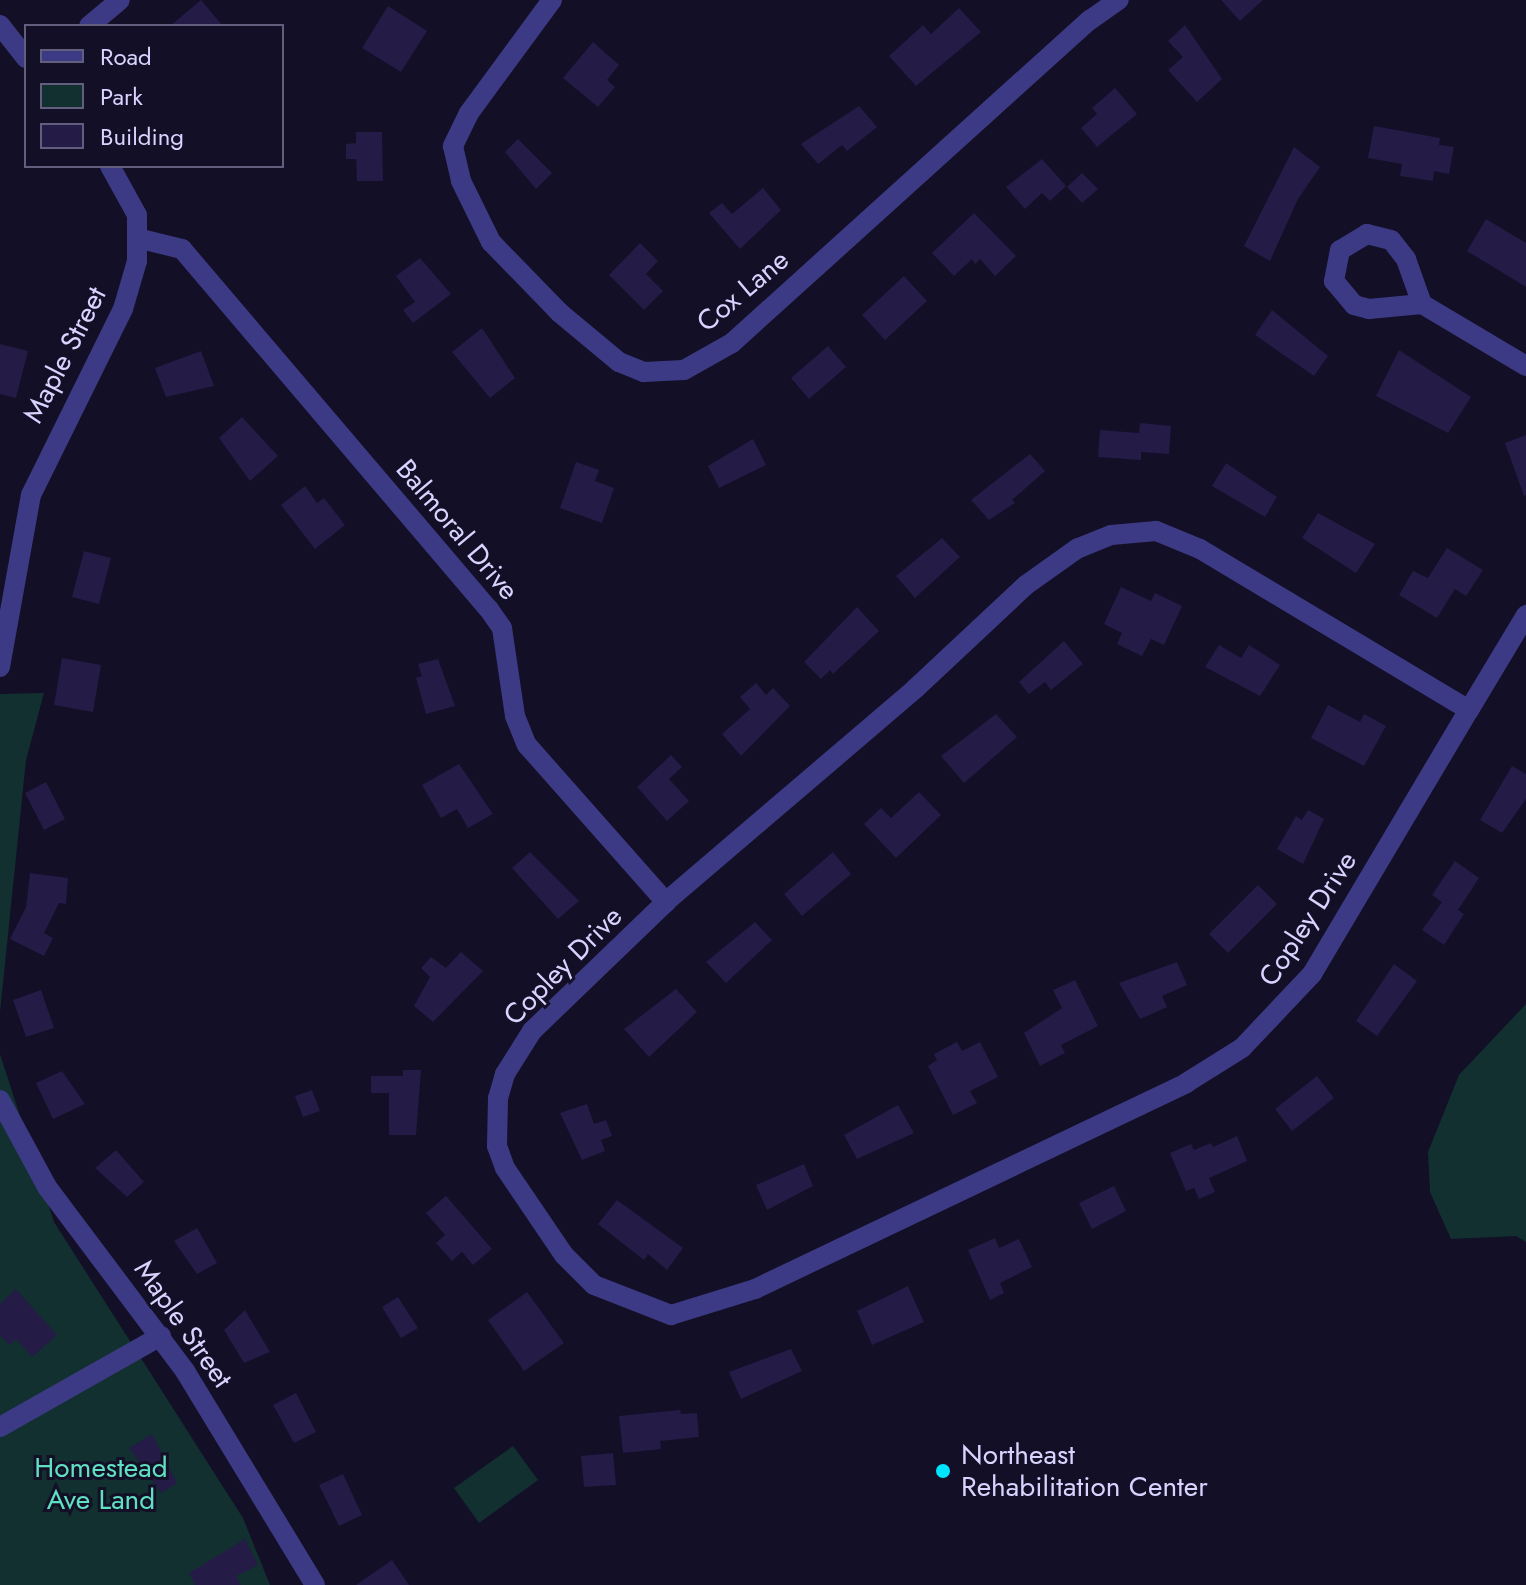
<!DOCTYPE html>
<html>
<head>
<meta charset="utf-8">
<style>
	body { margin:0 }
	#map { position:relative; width:1526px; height:1585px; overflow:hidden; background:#130f26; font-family:Jost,sans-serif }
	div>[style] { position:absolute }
	.green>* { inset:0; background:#12302f }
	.building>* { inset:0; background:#241b47 }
	.minor>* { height:20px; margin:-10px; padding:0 10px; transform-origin:10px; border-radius:10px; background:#3d3a85 }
	.tertiary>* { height:20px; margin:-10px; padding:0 10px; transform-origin:10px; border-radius:10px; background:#3d3a85 }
	.dots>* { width:22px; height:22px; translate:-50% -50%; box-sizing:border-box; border:4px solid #130f26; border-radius:50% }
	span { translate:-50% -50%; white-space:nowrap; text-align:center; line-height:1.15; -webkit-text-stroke:6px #130f26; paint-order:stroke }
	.street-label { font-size:28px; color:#d9d4ff }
	.poi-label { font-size:28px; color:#d9d4ff }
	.left { translate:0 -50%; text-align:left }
	.park-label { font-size:28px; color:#5fe0c0 }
	.legend { position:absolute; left:24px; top:24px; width:260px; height:144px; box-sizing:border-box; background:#130f26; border:2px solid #625e7d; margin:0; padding:10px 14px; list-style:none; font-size:24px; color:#d9d4ff }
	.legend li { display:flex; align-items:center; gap:16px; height:40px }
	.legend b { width:40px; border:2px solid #625e7d }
</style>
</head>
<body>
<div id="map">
	<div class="green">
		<div style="clip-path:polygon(44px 693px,26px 760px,0 1012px,0 694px)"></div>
		<div style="clip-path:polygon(1526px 1004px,1526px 1242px,1516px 1236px,1451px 1239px,1430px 1192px,1428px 1152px,1459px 1075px)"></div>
		<div style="clip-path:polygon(0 1054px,54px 1222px,243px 1518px,270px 1585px,0 1585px)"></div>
		<div style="clip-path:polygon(513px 1446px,538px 1480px,479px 1523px,454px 1488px)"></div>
	</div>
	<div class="building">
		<div style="clip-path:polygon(201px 0,223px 26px,170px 26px)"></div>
		<div style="clip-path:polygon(1221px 0,1263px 0,1240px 21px)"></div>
		<div style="clip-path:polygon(388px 6px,427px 31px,401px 72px,362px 48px)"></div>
		<div style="clip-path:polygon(959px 8px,981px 32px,916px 86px,889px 56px,923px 25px,931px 34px)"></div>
		<div style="clip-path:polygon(1185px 25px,1222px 79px,1197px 102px,1168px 70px,1183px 57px,1168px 41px)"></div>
		<div style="clip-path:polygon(593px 42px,619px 65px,607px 80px,615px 87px,598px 107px,563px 78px)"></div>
		<div style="clip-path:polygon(1115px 88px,1137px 114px,1097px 147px,1081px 128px,1097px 114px,1092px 108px)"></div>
		<div style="clip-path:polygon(859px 106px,877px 127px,847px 151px,842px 145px,818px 164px,801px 144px)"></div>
		<div style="clip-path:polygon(1374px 126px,1440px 138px,1439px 145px,1454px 147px,1449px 174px,1434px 171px,1433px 181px,1400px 176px,1402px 164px,1368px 158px)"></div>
		<div style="clip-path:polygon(356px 132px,382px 132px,383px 181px,357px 181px,356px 159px,346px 159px,346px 144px,356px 143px)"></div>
		<div style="clip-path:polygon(518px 139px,552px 173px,536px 189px,505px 152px)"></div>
		<div style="clip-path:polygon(1294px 147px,1320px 167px,1298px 199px,1270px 261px,1244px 246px)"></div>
		<div style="clip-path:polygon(1042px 159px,1066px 186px,1050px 201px,1042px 193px,1025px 209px,1006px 187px)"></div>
		<div style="clip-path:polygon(1082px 173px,1098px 189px,1082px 203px,1067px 187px)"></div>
		<div style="clip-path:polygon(763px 188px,781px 210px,740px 249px,709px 213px,722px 203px,732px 214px)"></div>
		<div style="clip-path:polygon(974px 213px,1016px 256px,995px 276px,980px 259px,975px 264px,972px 259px,954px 276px,932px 253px)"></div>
		<div style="clip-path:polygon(1486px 219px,1526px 243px,1526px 287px,1467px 251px)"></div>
		<div style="clip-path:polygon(640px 243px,658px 261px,646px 274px,663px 291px,644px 310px,609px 275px)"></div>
		<div style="clip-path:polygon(420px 258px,451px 294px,413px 323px,403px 310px,415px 302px,396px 276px)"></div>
		<div style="clip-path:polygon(904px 276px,927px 301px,885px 340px,862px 315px)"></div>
		<div style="clip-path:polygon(1272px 310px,1328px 356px,1314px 376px,1255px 335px)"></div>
		<div style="clip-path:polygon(482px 328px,515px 378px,490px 398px,452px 352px)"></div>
		<div style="clip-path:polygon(0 344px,28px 351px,16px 398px,0 394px)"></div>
		<div style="clip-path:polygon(828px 346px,846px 367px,809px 399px,791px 378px)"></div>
		<div style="clip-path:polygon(1399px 350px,1471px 397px,1448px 433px,1376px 396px)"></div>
		<div style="clip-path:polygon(201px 351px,214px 386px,166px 397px,155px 368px)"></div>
		<div style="clip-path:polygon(242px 417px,278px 456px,250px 481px,219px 438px)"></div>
		<div style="clip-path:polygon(1140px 423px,1171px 426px,1169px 454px,1141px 452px,1141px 460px,1098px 457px,1100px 430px,1139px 433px)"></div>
		<div style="clip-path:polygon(1526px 435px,1526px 495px,1524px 496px,1505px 443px)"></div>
		<div style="clip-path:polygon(753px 439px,766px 465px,719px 488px,708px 466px)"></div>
		<div style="clip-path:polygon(1030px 454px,1045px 471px,1012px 500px,1015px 503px,989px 520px,971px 500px)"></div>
		<div style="clip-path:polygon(576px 462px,599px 470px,595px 481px,614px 488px,602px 523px,560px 508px)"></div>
		<div style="clip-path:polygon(1226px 463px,1277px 497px,1265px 517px,1212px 486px)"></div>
		<div style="clip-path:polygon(305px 486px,317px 503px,324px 498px,345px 525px,315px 549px,281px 505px)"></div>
		<div style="clip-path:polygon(1318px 513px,1375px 544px,1356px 573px,1302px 538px)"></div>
		<div style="clip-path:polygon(942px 538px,960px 557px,915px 598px,896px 576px)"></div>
		<div style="clip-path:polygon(1447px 548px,1483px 570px,1466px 596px,1455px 589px,1437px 618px,1399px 595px,1413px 571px,1428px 578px)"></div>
		<div style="clip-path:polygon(84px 551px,111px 558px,99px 604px,72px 597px)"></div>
		<div style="clip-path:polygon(1121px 587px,1151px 601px,1155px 593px,1182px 606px,1164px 645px,1151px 639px,1142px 656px,1117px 644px,1122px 633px,1104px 624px)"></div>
		<div style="clip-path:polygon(857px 607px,879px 631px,833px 674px,830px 670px,821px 679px,804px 662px)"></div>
		<div style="clip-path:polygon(1064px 641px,1083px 664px,1051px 690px,1045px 682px,1029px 694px,1019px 682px)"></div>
		<div style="clip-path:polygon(1219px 645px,1241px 658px,1249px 645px,1280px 665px,1260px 696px,1205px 667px)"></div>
		<div style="clip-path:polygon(62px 658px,101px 665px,93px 712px,54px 705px)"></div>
		<div style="clip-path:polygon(438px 659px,455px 706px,426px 714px,416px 678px,422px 676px,418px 664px)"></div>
		<div style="clip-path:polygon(756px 683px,766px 695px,773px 688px,790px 706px,741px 756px,722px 734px,750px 709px,740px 697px)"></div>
		<div style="clip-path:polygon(1328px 705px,1360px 722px,1364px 714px,1386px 726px,1364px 766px,1311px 738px)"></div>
		<div style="clip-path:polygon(996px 714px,1017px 737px,964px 783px,941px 756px)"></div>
		<div style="clip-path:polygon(671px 755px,682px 767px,669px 779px,689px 801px,667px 821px,637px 787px)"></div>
		<div style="clip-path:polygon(459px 764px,493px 814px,468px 828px,457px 809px,441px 818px,422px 785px)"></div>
		<div style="clip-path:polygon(1512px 766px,1526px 774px,1526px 799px,1502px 833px,1480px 820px)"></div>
		<div style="clip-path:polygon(46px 782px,65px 819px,44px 830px,25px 793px)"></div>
		<div style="clip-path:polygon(919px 792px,941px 815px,896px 858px,864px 824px,881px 808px,891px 818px)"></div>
		<div style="clip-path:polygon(1308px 810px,1324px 819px,1303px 864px,1277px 849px,1296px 816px,1302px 820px)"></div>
		<div style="clip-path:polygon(530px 852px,579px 901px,558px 919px,512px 868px)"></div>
		<div style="clip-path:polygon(833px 852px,851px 874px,802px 916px,784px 894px)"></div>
		<div style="clip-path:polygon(1455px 861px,1479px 878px,1458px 910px,1464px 914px,1444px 945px,1422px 930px,1442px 902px,1432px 895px)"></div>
		<div style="clip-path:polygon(30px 873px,68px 878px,66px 904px,59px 903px,44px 933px,53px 938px,44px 956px,10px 939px,26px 907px)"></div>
		<div style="clip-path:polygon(1258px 885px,1277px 904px,1228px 953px,1209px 934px)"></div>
		<div style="clip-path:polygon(755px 922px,772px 940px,726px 983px,706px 962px)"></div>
		<div style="clip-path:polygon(461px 952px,483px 971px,433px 1022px,414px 1006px,430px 977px,421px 968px,431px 957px,446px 968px)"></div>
		<div style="clip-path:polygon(1177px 962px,1187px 985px,1162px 996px,1167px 1007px,1140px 1019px,1119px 983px)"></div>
		<div style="clip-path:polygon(1394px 964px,1417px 981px,1377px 1036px,1356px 1021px)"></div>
		<div style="clip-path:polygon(1075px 980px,1098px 1026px,1061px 1045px,1065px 1053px,1040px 1066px,1024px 1033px,1062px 1008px,1053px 990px)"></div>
		<div style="clip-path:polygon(676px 989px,697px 1012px,649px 1057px,624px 1029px)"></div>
		<div style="clip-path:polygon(41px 990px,54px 1028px,26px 1037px,13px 1000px)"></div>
		<div style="clip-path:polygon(957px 1042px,962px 1051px,980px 1042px,998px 1077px,970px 1091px,977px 1103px,953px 1115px,928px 1066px,937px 1060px,934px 1054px)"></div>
		<div style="clip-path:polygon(403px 1070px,421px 1070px,416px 1135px,389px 1135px,389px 1093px,371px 1093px,371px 1076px,403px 1076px)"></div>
		<div style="clip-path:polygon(62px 1071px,85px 1104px,53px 1119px,36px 1083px)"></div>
		<div style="clip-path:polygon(1317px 1076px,1334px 1098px,1292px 1131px,1275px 1109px)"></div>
		<div style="clip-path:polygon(312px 1090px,320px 1111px,303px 1117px,295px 1096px)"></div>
		<div style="clip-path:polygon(587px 1104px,594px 1124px,606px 1120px,612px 1136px,601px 1140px,605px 1151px,582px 1160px,560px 1113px)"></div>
		<div style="clip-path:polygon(898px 1105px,914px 1133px,857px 1159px,844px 1135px)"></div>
		<div style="clip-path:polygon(1237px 1136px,1247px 1161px,1209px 1178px,1215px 1192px,1199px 1199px,1194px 1188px,1186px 1191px,1170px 1153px,1191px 1144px,1194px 1150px,1211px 1143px,1213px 1147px)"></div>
		<div style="clip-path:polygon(116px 1150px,144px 1182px,127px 1197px,95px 1168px)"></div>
		<div style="clip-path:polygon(804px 1164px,813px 1186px,767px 1210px,756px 1185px)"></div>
		<div style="clip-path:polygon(1114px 1186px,1126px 1211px,1092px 1229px,1079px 1203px)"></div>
		<div style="clip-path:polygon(446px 1196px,492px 1249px,473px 1265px,462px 1252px,452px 1261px,436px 1243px,445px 1235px,426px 1213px)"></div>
		<div style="clip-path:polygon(617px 1200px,683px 1248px,667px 1270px,648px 1254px,644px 1260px,598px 1224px)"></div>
		<div style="clip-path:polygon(197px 1228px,217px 1263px,197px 1274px,174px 1241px)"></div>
		<div style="clip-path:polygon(995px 1238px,999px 1248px,1019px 1239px,1032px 1267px,1000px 1283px,1004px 1293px,990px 1300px,968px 1250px)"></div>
		<div style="clip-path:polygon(908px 1286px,924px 1322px,872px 1345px,857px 1311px)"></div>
		<div style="clip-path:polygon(16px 1289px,57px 1335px,32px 1357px,16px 1339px,9px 1345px,0 1335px,0 1304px)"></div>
		<div style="clip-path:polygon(527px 1292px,564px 1343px,524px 1371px,488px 1320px)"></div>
		<div style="clip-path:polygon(398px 1297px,418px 1328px,401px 1338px,382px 1307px)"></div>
		<div style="clip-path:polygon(245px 1310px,270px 1352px,244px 1363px,224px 1330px)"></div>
		<div style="clip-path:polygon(791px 1349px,802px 1371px,741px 1399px,729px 1372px)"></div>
		<div style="clip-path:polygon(296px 1393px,316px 1432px,294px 1443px,273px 1405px)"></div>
		<div style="clip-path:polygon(680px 1410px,681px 1414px,697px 1413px,699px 1437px,660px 1441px,661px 1449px,623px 1453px,619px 1416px)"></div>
		<div style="clip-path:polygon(152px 1434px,177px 1483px,161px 1493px,129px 1448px)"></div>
		<div style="clip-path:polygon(613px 1453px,616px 1485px,584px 1487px,581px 1456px)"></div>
		<div style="clip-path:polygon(343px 1474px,362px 1515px,339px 1526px,319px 1485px)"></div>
		<div style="clip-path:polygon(245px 1539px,258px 1565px,236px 1576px,241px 1585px,195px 1585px,189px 1573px)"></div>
		<div style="clip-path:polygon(392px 1560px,409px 1585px,356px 1585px)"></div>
	</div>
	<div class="minor">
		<div style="left:552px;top:0;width:140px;rotate:126.3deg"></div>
		<div style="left:469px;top:113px;width:37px;rotate:116deg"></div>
		<div style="left:453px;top:146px;width:36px;rotate:77deg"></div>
		<div style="left:461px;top:181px;width:68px;rotate:63.8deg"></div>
		<div style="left:491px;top:242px;width:99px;rotate:45.8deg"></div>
		<div style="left:560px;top:313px;width:77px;rotate:39.7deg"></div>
		<div style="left:619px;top:362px;width:27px;rotate:22deg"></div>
		<div style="left:644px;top:372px;width:40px;rotate:-2.9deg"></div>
		<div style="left:684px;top:370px;width:55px;rotate:-29.4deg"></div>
		<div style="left:732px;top:343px;width:482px;rotate:-42.1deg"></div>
		<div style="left:1090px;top:20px;width:35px;rotate:-35deg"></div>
		<div style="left:89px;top:26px;width:40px;rotate:-40deg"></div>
		<div style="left:141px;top:239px;width:42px;rotate:13.7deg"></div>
		<div style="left:182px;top:249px;width:472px;rotate:49.6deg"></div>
		<div style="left:488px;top:608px;width:24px;rotate:55deg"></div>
		<div style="left:502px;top:628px;width:89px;rotate:81.6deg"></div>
		<div style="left:515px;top:716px;width:31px;rotate:68deg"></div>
		<div style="left:527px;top:745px;width:210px;rotate:48.5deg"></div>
		<div style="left:1422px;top:304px;width:48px;rotate:-109.6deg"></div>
		<div style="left:1406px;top:259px;width:24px;rotate:-128deg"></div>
		<div style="left:1391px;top:240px;width:25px;rotate:-166deg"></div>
		<div style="left:1367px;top:234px;width:31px;rotate:149deg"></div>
		<div style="left:1340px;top:250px;width:32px;rotate:101deg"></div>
		<div style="left:1334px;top:281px;width:31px;rotate:50deg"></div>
		<div style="left:1354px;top:305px;width:16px;rotate:15deg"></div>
		<div style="left:1369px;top:309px;width:53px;rotate:-5.4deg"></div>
		<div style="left:1422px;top:304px;width:121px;rotate:30.8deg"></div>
		<div style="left:1469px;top:710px;width:313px;rotate:-149.1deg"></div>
		<div style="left:1200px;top:549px;width:48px;rotate:-157.8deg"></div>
		<div style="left:1156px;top:531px;width:45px;rotate:174.9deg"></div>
		<div style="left:1111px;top:535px;width:35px;rotate:158deg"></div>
		<div style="left:1078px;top:548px;width:64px;rotate:144.6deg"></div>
		<div style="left:1026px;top:585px;width:152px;rotate:136.9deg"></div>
		<div style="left:915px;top:689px;width:328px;rotate:139.5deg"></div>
		<div style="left:666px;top:902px;width:186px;rotate:136.1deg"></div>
		<div style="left:532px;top:1031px;width:51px;rotate:122.1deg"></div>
		<div style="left:505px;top:1074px;width:25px;rotate:106deg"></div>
		<div style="left:498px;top:1098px;width:48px;rotate:91.2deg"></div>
		<div style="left:497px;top:1146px;width:23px;rotate:70deg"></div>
		<div style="left:505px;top:1168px;width:105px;rotate:55.9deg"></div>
		<div style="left:564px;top:1255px;width:42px;rotate:45deg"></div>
		<div style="left:594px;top:1285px;width:83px;rotate:21.3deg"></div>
		<div style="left:671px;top:1315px;width:88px;rotate:-17.2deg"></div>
		<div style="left:755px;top:1289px;width:478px;rotate:-25.5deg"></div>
		<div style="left:1186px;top:1083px;width:66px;rotate:-32deg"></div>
		<div style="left:1242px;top:1048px;width:102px;rotate:-46.6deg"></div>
		<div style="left:1312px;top:974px;width:307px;rotate:-59.3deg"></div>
		<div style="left:1469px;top:710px;width:111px;rotate:-59deg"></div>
		<div style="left:0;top:1427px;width:185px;rotate:-29.5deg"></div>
	</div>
	<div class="tertiary">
		<div style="left:0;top:25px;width:42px;rotate:51.8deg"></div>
		<div style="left:0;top:667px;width:175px;rotate:-79.8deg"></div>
		<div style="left:31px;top:495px;width:208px;rotate:-63.7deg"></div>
		<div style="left:123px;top:309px;width:50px;rotate:-73.7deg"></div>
		<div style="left:137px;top:261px;width:46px;rotate:-90deg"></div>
		<div style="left:137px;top:215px;width:56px;rotate:-118.9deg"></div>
		<div style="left:0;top:1100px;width:99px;rotate:61.6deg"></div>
		<div style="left:47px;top:1187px;width:230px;rotate:53.1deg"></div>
		<div style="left:185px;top:1371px;width:250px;rotate:58.7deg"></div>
	</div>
	<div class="dots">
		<div style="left:943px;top:1471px;background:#00e5ff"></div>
	</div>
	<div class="street-label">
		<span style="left:743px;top:291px;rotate:-40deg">Cox Lane</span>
		<span style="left:65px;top:355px;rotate:-63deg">Maple Street</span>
		<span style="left:457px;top:530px;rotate:50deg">Balmoral Drive</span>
		<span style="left:1308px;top:919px;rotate:-57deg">Copley Drive</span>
		<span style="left:563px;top:966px;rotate:-45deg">Copley Drive</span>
		<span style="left:183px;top:1324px;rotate:55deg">Maple Street</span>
	</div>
	<div class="poi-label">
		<span class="left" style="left:961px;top:1471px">Northeast<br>Rehabilitation Center</span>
	</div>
	<div class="park-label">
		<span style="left:101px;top:1484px">Homestead<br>Ave Land</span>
	</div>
	<ul class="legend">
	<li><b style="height:10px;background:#3d3a85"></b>Road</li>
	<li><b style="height:22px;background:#12302f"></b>Park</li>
	<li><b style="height:22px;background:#241b47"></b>Building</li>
	</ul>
</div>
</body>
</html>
